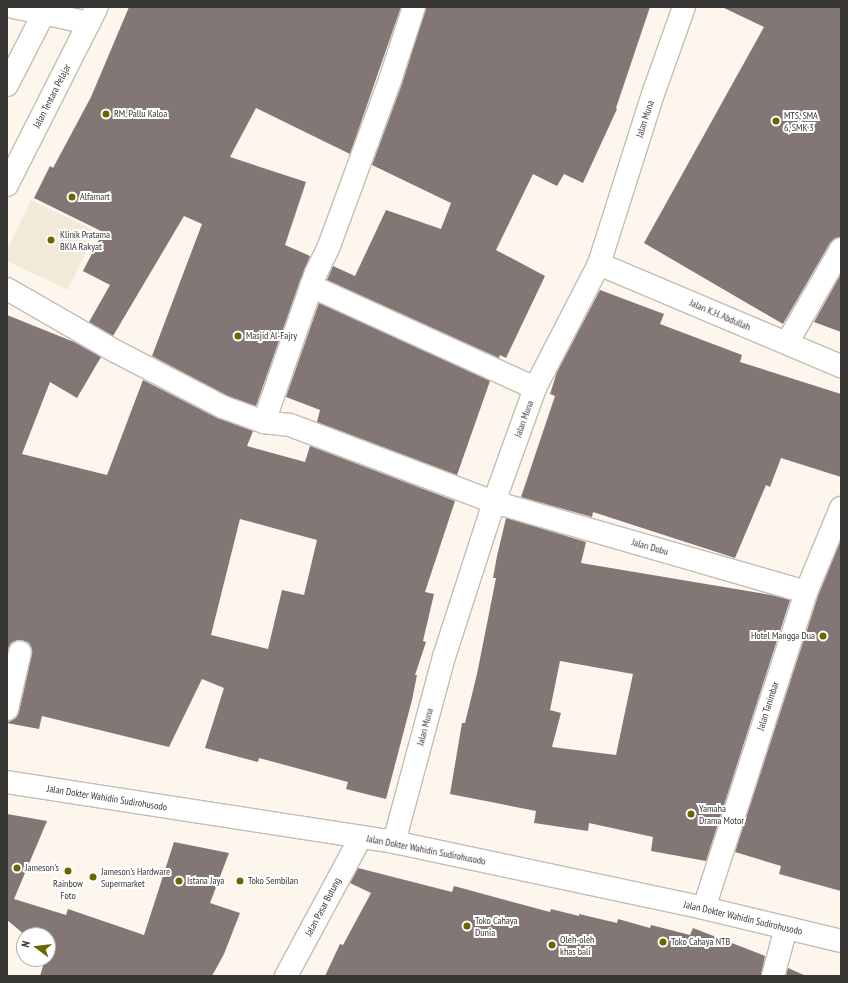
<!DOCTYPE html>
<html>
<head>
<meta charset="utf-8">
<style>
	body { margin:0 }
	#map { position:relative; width:848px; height:983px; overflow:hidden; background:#fcf6ed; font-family:"PT Sans Narrow",sans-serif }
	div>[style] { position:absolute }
	.built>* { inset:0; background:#f3e9d9 }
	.building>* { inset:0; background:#827775 }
	.roads { filter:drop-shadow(1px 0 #c3bdb4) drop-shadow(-1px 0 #c3bdb4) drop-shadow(0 1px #c3bdb4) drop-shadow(0 -1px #c3bdb4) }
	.minor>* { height:22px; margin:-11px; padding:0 11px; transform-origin:11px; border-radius:11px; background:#fff }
	.secondary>* { height:22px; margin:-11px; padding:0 11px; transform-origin:11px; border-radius:11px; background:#fff }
	.dots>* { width:11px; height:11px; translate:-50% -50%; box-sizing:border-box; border:2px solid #fff; border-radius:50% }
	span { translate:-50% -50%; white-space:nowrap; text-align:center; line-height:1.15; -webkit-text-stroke:4px #fff; paint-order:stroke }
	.street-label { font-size:10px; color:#393733 }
	.poi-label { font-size:10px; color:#393733 }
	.left { translate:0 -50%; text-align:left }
	.right { translate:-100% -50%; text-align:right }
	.frame { position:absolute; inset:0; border:8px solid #393733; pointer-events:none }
	.north { position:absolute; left:16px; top:927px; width:40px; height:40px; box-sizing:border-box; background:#fff; border:1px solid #b0afad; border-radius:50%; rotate:285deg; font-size:11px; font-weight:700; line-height:16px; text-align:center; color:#393733 }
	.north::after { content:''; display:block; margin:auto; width:14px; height:18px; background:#6a6700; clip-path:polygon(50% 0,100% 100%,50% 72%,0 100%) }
</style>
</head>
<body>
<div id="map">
	<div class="built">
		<div style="clip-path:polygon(31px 200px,96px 231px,68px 290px,7px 261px,7px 250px)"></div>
	</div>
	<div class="building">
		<div style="clip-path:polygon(129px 7px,401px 7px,350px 154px,256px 108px,230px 157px,306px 182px,285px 245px,310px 256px,300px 281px,256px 406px,228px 396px,152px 356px,202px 224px,184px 216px,113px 336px,89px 322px,110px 285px,83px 271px,103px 232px,34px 198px,50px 166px,53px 168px,91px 97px)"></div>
		<div style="clip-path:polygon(426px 7px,650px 7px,616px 108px,617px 109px,583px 183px,564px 174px,557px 186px,533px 174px,496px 250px,545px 276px,506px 358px,500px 355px,499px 358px,327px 280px,333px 266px,355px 276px,386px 210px,441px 229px,451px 203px,372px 165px,402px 84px)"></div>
		<div style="clip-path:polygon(722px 7px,841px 7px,841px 237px,835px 238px,830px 243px,783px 324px,644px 243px,764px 27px)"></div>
		<div style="clip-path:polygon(841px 274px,841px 332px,814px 322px)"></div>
		<div style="clip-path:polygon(600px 290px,664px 314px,660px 324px,742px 355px,740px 362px,841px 394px,841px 477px,781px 458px,770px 487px,766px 485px,735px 558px,593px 512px,592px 517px,521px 497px,555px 396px,550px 394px,557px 372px)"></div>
		<div style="clip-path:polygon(319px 303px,490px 381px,457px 475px,317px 422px,320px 410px,286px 397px)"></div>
		<div style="clip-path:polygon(evenodd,7px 315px,74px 342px,101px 357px,77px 398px,50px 382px,22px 454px,107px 475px,143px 380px,217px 418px,253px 431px,247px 446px,305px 462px,310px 446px,455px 501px,425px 592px,434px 594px,423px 641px,426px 642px,415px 675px,417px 675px,412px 700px,386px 799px,346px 789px,348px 782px,259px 758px,258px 762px,205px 748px,224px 688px,202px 679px,169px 747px,42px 716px,39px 729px,7px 723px,16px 718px,19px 712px,32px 654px,32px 649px,29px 643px,22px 640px,17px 640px,11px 643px,7px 653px,7px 315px,240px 519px,317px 540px,304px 595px,282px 590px,268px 649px,211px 635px,240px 519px)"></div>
		<div style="clip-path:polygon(evenodd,506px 518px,586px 542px,581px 563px,771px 595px,790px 600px,706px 861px,651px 851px,653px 837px,589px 823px,588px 831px,534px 823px,536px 811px,450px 794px,462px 723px,465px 723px,477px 674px,496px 578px,493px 578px,497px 556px,506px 518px,560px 661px,633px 674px,616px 755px,552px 747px,561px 713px,550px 710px,560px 661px)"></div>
		<div style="clip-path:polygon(841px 540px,841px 891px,779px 874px,781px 866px,735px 852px,818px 596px)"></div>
		<div style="clip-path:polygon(7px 814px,47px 821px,14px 899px,66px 915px,68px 909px,144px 935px,174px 842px,229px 853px,210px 903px,240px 913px,224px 954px,212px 976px,40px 976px,45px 959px,48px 959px,48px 935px,25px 935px,7px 920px)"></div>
		<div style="clip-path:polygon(358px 868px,452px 892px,454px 886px,550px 912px,551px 909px,579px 916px,579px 914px,617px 923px,618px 919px,650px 928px,651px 925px,690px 935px,693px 928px,765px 956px,761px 976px,325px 976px,340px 944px,343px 945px,371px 893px,350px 883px)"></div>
		<div style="clip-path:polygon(788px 968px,806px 976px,786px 976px)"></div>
	</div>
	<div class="roads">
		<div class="minor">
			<div style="left:13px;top:7px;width:78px;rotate:11.9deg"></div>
			<div style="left:599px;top:264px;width:263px;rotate:22.9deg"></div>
			<div style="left:311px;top:286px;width:246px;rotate:24.5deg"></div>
			<div style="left:7px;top:289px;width:125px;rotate:29.9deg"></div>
			<div style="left:115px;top:351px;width:122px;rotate:27.4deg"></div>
			<div style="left:223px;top:407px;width:44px;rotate:20.1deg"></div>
			<div style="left:264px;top:422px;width:26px;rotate:7deg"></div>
			<div style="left:290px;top:425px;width:218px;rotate:20.7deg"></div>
			<div style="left:494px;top:502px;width:325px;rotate:16.1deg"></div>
			<div style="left:787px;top:343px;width:108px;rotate:-60.1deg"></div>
			<div style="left:264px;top:422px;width:158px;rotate:-70.8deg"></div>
			<div style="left:316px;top:273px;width:30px;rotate:-64deg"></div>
			<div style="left:329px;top:246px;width:177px;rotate:-69.8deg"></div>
			<div style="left:390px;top:80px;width:77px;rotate:-71.8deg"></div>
			<div style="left:7px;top:709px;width:58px;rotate:-77.2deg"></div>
			<div style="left:394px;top:842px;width:192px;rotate:-74.9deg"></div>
			<div style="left:444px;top:657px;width:163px;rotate:-72.1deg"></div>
			<div style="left:494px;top:502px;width:121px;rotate:-70.2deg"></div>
			<div style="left:535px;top:388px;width:140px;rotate:-62.7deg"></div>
			<div style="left:599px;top:264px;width:178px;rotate:-72.4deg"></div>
			<div style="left:653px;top:94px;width:92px;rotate:-70.4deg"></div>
			<div style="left:704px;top:908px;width:332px;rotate:-72.1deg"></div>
			<div style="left:806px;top:592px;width:91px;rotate:-67.4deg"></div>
			<div style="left:286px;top:976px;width:158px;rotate:-61.7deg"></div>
			<div style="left:773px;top:976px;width:50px;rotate:-74.8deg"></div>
		</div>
		<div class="secondary">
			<div style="left:7px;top:85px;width:88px;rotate:-62.9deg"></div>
			<div style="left:7px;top:185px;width:199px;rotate:-63.2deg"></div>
			<div style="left:7px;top:782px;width:392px;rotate:8.8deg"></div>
			<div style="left:394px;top:842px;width:317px;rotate:12deg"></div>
			<div style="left:704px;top:908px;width:141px;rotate:13.5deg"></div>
		</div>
	</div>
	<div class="dots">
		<div style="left:106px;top:114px;background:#6a6700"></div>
		<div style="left:776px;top:121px;background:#6a6700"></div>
		<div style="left:72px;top:197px;background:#6a6700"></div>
		<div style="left:51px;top:240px;background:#6a6700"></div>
		<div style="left:238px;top:336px;background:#6a6700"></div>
		<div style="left:823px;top:636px;background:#6a6700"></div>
		<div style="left:691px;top:814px;background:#6a6700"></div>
		<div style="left:17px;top:868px;background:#6a6700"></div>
		<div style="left:68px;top:871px;background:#6a6700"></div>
		<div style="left:93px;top:877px;background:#6a6700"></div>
		<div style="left:179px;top:881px;background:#6a6700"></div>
		<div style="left:240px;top:881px;background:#6a6700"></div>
		<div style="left:467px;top:926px;background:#6a6700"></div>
		<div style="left:663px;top:942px;background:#6a6700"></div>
		<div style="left:552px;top:945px;background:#6a6700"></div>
	</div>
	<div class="street-label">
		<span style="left:52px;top:96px;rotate:-63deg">Jalan Tentara Pelajar</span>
		<span style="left:645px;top:119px;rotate:-72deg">Jalan Muna</span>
		<span style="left:720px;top:315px;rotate:23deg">Jalan K.H. Abdullah</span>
		<span style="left:524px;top:419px;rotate:-70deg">Jalan Muna</span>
		<span style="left:650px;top:547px;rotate:16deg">Jalan Dobu</span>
		<span style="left:768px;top:706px;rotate:-72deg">Jalan Tanimbar</span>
		<span style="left:425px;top:727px;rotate:-75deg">Jalan Muna</span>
		<span style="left:107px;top:798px;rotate:9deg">Jalan Dokter Wahidin Sudirohusodo</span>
		<span style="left:426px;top:850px;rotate:11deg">Jalan Dokter Wahidin Sudirohusodo</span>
		<span style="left:323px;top:907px;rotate:-62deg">Jalan Pasar Butung</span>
		<span style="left:743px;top:918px;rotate:13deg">Jalan Dokter Wahidin Sudirohusodo</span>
	</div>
	<div class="poi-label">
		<span class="left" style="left:114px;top:114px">RM. Pallu Kaloa</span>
		<span class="left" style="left:784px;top:121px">MTS, SMA<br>6, SMK 3</span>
		<span class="left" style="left:80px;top:197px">Alfamart</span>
		<span class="left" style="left:60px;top:240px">Klinik Pratama<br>BKIA Rakyat</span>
		<span class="left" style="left:246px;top:336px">Masjid Al-Fajry</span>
		<span class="right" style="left:815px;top:636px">Hotel Mangga Dua</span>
		<span class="left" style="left:699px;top:814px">Yamaha<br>Drama Motor</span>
		<span class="left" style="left:25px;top:868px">Jameson's</span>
		<span class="left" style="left:101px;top:877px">Jameson's Hardware<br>Supermarket</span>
		<span class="left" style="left:187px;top:881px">Istana Jaya</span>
		<span class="left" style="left:248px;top:881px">Toko Sembilan</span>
		<span style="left:68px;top:889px">Rainbow<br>Foto</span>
		<span class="left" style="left:475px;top:926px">Toko Cahaya<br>Dunia</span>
		<span class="left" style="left:560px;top:945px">Oleh-oleh<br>khas bali</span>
		<span class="left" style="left:671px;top:942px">Toko Cahaya NTB</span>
	</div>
	<div class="frame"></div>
	<div class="north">N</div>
</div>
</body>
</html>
